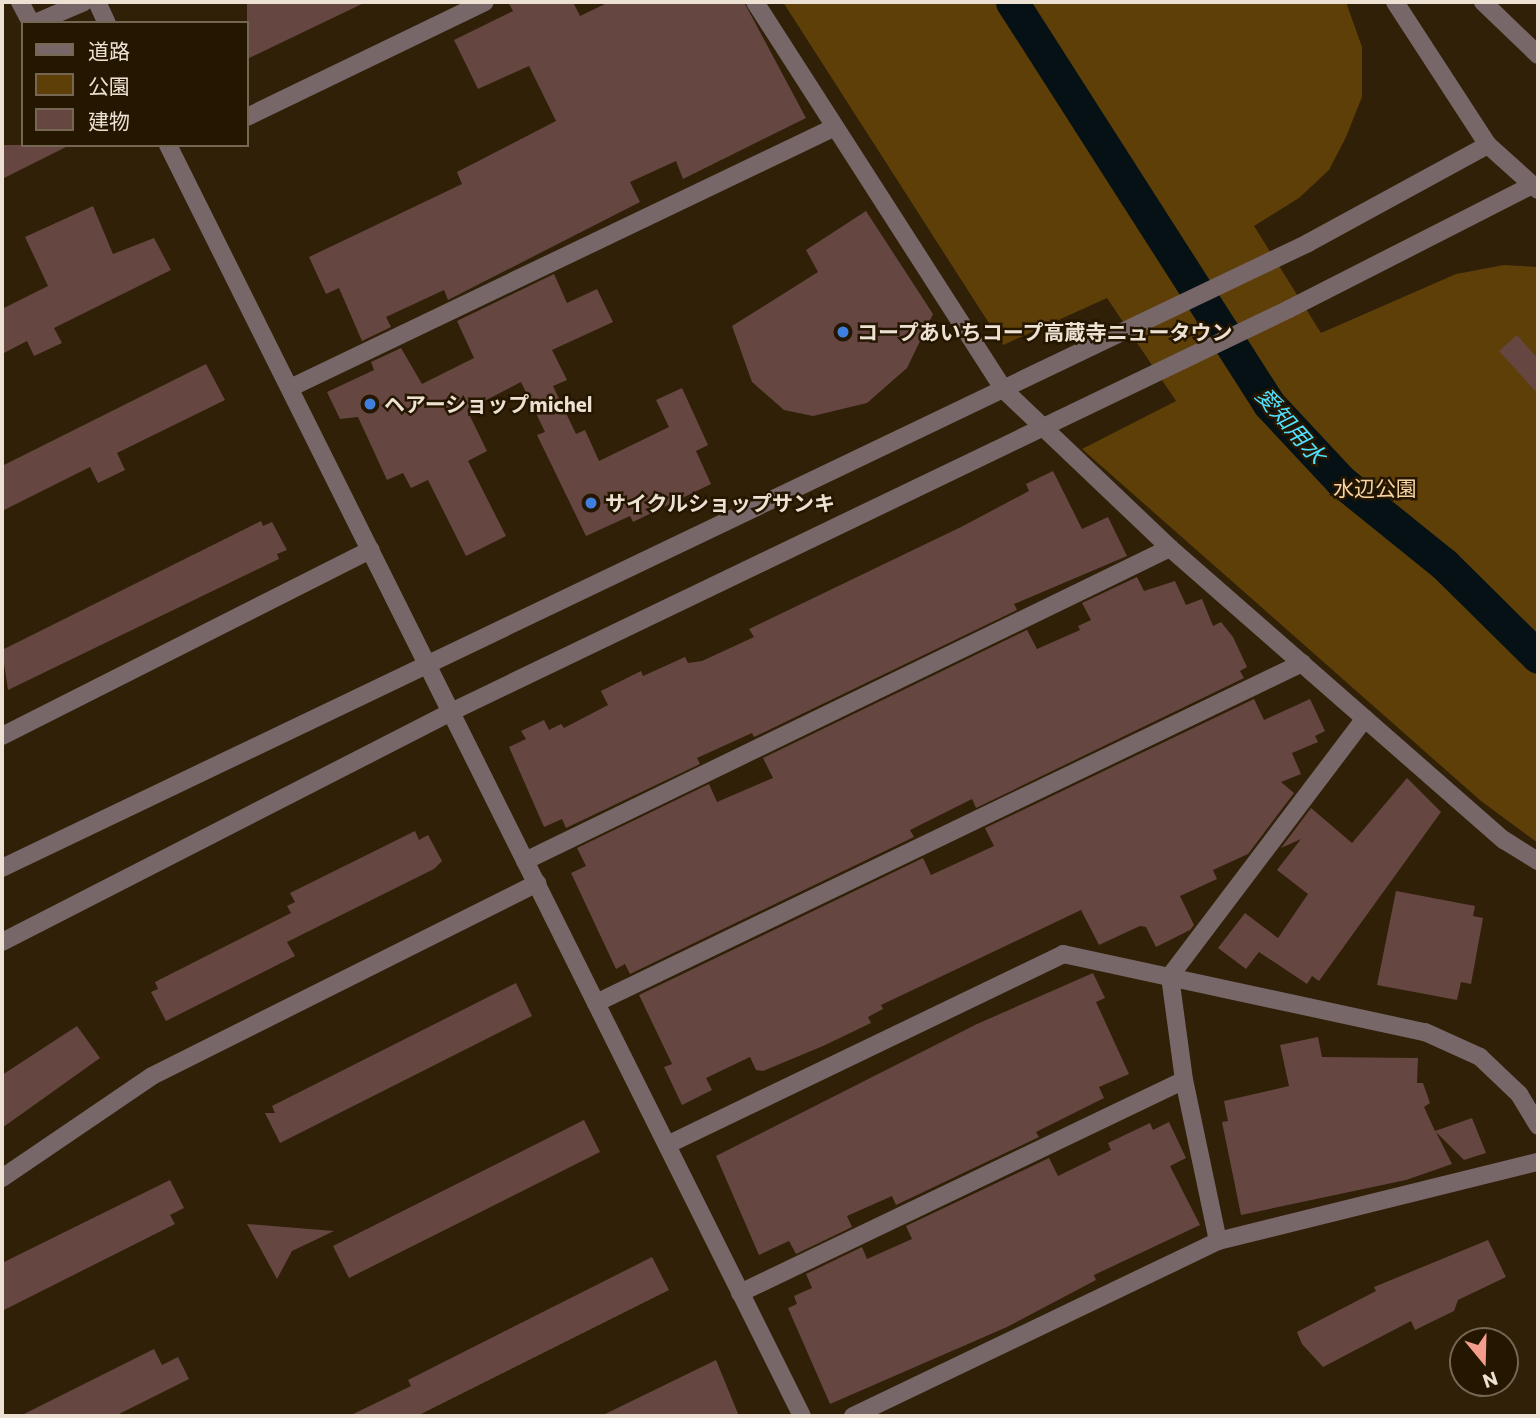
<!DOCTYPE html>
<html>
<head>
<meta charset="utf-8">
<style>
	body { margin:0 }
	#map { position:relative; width:1540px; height:1418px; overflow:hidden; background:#2f2007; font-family:Commissioner,"Noto Sans JP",sans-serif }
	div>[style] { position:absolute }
	.green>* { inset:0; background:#5e3f08 }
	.canal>* { height:33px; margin:-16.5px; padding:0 16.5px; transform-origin:16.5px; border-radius:16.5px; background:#051114 }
	.building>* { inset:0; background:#654640 }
	.minor>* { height:18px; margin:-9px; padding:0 9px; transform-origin:9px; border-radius:9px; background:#776769 }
	.dots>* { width:19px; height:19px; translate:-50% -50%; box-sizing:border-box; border:4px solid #251600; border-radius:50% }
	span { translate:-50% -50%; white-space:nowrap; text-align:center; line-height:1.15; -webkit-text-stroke:5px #251600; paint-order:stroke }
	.poi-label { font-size:21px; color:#ece1d3; font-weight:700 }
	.left { translate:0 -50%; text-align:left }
	.park-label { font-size:21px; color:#f7d3a2 }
	.water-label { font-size:23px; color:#51dffe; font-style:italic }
	.frame { position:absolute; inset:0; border:4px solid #ece1d3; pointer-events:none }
	.legend { position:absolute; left:21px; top:21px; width:228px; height:126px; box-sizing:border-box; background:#251600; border:2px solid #756754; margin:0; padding:9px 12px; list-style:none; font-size:21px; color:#ece1d3 }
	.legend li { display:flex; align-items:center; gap:14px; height:35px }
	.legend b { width:35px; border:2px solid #756754 }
	.north { position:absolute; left:1449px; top:1327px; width:70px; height:70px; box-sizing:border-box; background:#251600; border:2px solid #756754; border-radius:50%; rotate:161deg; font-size:19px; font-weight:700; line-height:28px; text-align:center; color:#ece1d3 }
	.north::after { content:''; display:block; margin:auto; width:24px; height:32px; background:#f59d8d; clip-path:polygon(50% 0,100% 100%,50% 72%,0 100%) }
</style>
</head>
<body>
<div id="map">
	<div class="green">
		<div style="clip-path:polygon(783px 2px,1346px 2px,1362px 47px,1362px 97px,1346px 137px,1329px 170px,1299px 198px,1254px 226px,1321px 333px,1456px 274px,1504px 265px,1538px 267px,1538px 843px,1481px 801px,1082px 449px,1176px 401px,1107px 298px,1003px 345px)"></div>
	</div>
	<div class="canal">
		<div style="left:1012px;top:2px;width:477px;rotate:57.4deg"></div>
		<div style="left:1269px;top:404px;width:105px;rotate:46.9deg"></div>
		<div style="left:1341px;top:481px;width:132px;rotate:38.9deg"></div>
		<div style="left:1444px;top:564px;width:132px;rotate:44.7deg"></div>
	</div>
	<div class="building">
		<div style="clip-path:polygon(247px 2px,366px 2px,247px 59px)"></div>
		<div style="clip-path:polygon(508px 2px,573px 2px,580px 16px,609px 2px,744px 2px,806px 118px,683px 179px,676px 161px,630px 182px,640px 202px,448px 300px,444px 290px,386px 317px,391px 327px,362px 341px,339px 288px,326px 294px,309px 257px,462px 184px,457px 172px,556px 121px,529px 66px,478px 89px,454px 40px,513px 11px)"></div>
		<div style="clip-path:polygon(2px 145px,70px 145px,2px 179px)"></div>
		<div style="clip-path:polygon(93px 206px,113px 254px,154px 238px,171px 270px,54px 328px,62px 343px,34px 356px,27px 341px,2px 354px,2px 309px,48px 286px,25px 237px)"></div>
		<div style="clip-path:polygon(866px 211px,933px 314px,907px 368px,867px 403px,813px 416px,784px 410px,752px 382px,732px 326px,818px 272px,806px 250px)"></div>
		<div style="clip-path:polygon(554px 274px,567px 303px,597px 289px,613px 322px,552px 350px,567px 380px,553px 386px,576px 434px,585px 430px,599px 461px,669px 427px,656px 400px,682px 388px,708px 445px,696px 451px,711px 484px,633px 522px,630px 516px,586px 536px,537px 435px,545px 432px,521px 382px,467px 410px,487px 451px,468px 461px,506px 536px,466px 556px,428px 480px,411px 488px,403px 473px,387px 480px,358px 417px,340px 419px,327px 392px,374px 370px,371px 362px,401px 348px,422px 384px,474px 358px,457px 321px)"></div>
		<div style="clip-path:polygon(1517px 335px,1538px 359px,1538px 394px,1499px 351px)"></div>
		<div style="clip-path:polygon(206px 364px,225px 400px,117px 453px,125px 470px,98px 483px,90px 467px,2px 511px,2px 466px)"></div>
		<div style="clip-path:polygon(1053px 471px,1082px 529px,1108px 517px,1127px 556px,1014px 604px,1017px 610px,754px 737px,752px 733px,697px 758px,700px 764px,566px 828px,562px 819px,544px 827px,509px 747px,526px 739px,521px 731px,544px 720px,549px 730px,561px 724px,564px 728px,608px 705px,601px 691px,641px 671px,643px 676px,685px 657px,688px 663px,702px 661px,754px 637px,749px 629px,963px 526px,1029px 491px,1026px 484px)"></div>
		<div style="clip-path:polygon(261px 521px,263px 526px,272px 522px,287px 550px,277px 554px,279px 559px,8px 690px,2px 650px)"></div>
		<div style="clip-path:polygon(1137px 577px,1144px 591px,1175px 581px,1186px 605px,1202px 599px,1213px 626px,1221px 622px,1233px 637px,1247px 667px,1240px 671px,1244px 678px,976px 808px,972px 799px,910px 830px,914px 837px,630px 974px,625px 964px,616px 969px,571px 873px,586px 866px,577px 848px,709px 784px,717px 802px,773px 778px,763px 758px,1027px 630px,1037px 649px,1080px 630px,1078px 626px,1091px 620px,1082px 603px)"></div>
		<div style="clip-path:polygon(1254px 699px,1264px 720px,1310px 699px,1325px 731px,1315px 736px,1318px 742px,1292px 753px,1301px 774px,1281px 782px,1294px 793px,1248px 854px,1213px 870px,1217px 879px,1180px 896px,1194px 925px,1190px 930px,1156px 947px,1146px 927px,1140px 926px,1099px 945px,1081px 910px,881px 1005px,883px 1009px,868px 1017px,871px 1023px,823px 1046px,763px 1071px,756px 1070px,750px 1057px,706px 1078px,712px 1090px,682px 1105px,664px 1067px,672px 1064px,639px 995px,923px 858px,931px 875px,994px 846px,985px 828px)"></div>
		<div style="clip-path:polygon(1407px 778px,1441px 812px,1319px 981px,1312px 976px,1307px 984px,1259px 952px,1246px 969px,1218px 948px,1245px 913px,1278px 938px,1308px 894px,1277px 870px,1301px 839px,1281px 848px,1311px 808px,1352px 843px)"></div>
		<div style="clip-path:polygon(415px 831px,419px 840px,428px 835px,442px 861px,434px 869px,287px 942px,295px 956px,166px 1021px,151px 992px,158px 989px,155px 982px,291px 913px,287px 906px,295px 902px,290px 893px)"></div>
		<div style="clip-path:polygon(1396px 891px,1475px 906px,1473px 916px,1483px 918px,1471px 984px,1461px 982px,1457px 1000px,1377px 985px)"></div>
		<div style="clip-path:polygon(1093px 973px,1105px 998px,1096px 1002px,1129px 1074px,1099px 1087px,1104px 1098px,1036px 1132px,1039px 1137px,896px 1205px,892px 1196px,847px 1216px,852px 1227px,796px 1254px,789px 1241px,759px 1255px,716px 1156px,977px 1024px)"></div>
		<div style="clip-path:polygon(516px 983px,532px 1016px,280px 1143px,265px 1113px,275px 1113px,272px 1106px)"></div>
		<div style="clip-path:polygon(77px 1026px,100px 1058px,2px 1128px,2px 1075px)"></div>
		<div style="clip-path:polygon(1318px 1037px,1322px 1057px,1418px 1058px,1417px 1083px,1423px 1083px,1430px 1103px,1424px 1107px,1435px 1131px,1472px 1118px,1486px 1153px,1464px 1160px,1436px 1132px,1452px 1164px,1406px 1180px,1241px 1215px,1222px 1122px,1228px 1121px,1224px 1101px,1289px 1086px,1280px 1045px)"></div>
		<div style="clip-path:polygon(584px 1120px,600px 1152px,349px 1278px,333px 1246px)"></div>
		<div style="clip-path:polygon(1169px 1122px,1186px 1158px,1170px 1166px,1200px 1225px,1094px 1275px,1096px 1280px,1007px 1327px,830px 1404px,788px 1308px,797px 1304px,794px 1296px,812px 1288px,806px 1274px,862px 1247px,867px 1259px,912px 1239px,906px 1226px,1049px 1158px,1058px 1176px,1111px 1150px,1108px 1143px,1150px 1123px,1153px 1130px)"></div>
		<div style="clip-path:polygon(170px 1180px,184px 1208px,170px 1215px,175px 1224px,2px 1311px,2px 1263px)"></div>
		<div style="clip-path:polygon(247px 1224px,334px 1231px,292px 1251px,277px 1279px)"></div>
		<div style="clip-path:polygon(1488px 1240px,1506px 1277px,1458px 1300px,1454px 1311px,1415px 1330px,1411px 1321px,1323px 1367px,1302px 1344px,1297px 1332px,1376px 1291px,1374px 1287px)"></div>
		<div style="clip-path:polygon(652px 1257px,669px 1290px,417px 1416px,349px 1416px,411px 1386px,408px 1380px)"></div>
		<div style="clip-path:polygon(154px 1349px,162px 1365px,178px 1357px,189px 1379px,115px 1416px,20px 1416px)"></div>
		<div style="clip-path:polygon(716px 1360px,739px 1416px,601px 1416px)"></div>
	</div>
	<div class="minor">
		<div style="left:20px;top:2px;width:24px;rotate:62deg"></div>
		<div style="left:97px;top:2px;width:23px;rotate:65deg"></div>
		<div style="left:755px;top:2px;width:460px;rotate:57.3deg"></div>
		<div style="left:1003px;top:389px;width:231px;rotate:43.6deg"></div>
		<div style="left:1170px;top:548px;width:444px;rotate:41.2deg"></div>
		<div style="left:1504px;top:840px;width:40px;rotate:32deg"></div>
		<div style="left:1395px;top:2px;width:171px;rotate:57deg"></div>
		<div style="left:1488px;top:145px;width:67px;rotate:42deg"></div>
		<div style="left:1483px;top:2px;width:76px;rotate:43.9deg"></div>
		<div style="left:35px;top:23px;width:53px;rotate:-23.2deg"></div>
		<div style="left:247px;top:117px;width:264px;rotate:-25.8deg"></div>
		<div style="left:168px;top:145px;width:1420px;rotate:63.49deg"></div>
		<div style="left:290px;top:388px;width:604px;rotate:-25.59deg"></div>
		<div style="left:2px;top:736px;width:413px;rotate:-26.8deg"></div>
		<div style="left:525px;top:861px;width:717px;rotate:-25.89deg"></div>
		<div style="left:2px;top:868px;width:1448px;rotate:-25.57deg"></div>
		<div style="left:1308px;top:243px;width:205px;rotate:-28.6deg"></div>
		<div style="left:2px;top:942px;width:504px;rotate:-27.12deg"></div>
		<div style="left:451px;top:712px;width:930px;rotate:-25.68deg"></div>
		<div style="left:1289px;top:309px;width:271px;rotate:-27deg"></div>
		<div style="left:596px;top:1003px;width:784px;rotate:-25.71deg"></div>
		<div style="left:667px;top:1145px;width:440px;rotate:-25.7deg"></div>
		<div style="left:1063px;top:954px;width:370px;rotate:12.2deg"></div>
		<div style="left:1425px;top:1032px;width:60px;rotate:24.4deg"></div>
		<div style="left:1480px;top:1057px;width:54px;rotate:43.5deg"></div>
		<div style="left:1519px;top:1094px;width:37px;rotate:59deg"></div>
		<div style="left:2px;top:1178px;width:181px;rotate:-34.2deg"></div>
		<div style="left:152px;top:1076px;width:431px;rotate:-26.6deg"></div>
		<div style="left:1218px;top:1241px;width:165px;rotate:-101.9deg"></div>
		<div style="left:1184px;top:1080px;width:105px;rotate:-97.7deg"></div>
		<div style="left:1170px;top:976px;width:323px;rotate:-52.9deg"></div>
		<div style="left:740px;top:1293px;width:492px;rotate:-25.6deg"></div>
		<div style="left:853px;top:1416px;width:405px;rotate:-25.6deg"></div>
		<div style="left:1218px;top:1241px;width:330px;rotate:-13.9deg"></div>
	</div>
	<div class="dots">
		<div style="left:843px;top:332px;background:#3f7fe0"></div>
		<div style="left:370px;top:404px;background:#3f7fe0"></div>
		<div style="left:591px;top:503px;background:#3f7fe0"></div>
	</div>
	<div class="poi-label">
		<span class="left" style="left:857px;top:332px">コープあいちコープ高蔵寺ニュータウン</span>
		<span class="left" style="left:384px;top:404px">ヘアーショップmichel</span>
		<span class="left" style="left:605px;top:503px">サイクルショップサンキ</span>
	</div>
	<div class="park-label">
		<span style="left:1375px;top:488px">水辺公園</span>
	</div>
	<div class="water-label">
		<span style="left:1291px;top:425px;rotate:49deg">愛知用水</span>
	</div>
	<div class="frame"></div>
	<ul class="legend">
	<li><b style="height:9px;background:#776769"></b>道路</li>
	<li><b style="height:19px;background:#5e3f08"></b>公園</li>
	<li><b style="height:19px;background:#654640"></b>建物</li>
	</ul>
	<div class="north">N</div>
</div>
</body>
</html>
